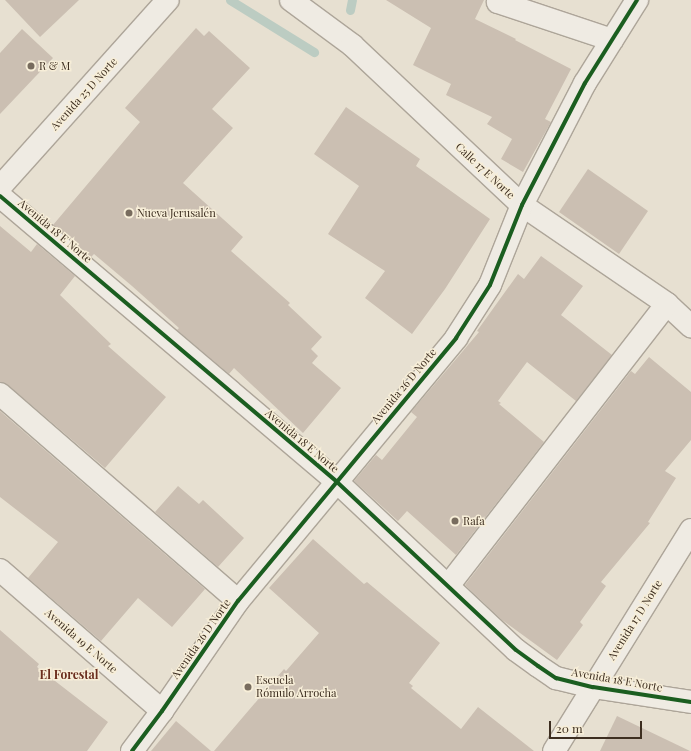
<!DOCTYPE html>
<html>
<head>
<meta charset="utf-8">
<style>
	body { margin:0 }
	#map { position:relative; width:691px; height:751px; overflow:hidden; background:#e7e0d1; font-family:"Playfair Display",serif }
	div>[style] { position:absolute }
	.stream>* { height:9px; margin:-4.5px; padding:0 4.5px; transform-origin:4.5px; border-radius:4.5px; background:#bcccc2 }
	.building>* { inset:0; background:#cbbfb2 }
	.roads { filter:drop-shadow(1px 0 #ada599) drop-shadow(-1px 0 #ada599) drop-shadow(0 1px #ada599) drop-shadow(0 -1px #ada599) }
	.street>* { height:22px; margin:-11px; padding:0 11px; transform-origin:11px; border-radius:11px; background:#efebe3 }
	.secondary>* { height:22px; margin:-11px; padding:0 11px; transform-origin:11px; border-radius:11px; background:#efebe3 }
	.cycleway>* { height:4px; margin:-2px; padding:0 2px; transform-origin:2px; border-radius:2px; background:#1b5e20 }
	.dots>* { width:11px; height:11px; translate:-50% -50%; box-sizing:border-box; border:2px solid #f7eed8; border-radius:50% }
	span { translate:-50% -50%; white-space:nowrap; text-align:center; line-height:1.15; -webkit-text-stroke:3px #f7eed8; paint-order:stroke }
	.poi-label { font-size:11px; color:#3d2e20 }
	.left { translate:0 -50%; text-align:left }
	.street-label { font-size:11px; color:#3d2e20 }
	.neighbourhood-label { font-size:12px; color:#6b2e1e; font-weight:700 }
	.scale { position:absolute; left:549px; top:721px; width:93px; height:18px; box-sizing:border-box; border:2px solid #3d2e20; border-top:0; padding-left:5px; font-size:12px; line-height:14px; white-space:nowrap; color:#3d2e20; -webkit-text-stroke:3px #f7eed8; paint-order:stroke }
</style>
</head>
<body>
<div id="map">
	<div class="stream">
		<div style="left:230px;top:0;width:99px;rotate:31.8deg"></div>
		<div style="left:350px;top:10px;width:10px;rotate:-79deg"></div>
	</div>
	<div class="building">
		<div style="clip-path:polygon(5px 0,79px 0,40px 37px)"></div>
		<div style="clip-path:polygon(386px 0,484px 0,475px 19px,516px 39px,515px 40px,571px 69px,545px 119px,551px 122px,523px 172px,501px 159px,512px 139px,487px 124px,492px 117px,446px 95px,451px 84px,413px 65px,431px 28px)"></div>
		<div style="clip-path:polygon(196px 28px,204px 36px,209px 31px,250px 68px,212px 109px,233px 128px,183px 183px,243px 237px,231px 251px,290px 303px,288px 305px,322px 337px,311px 349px,318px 356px,312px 363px,341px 388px,303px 433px,234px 368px,229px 374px,177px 330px,179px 328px,132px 286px,94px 254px,91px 257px,53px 225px,140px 122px,125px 108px)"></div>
		<div style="clip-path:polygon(22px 29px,53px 58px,0 114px,0 53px)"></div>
		<div style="clip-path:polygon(346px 107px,420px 159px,416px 166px,490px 219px,445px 289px,412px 334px,365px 298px,385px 271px,328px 234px,359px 186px,314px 154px)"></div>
		<div style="clip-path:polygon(588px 169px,648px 211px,619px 254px,559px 212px)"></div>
		<div style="clip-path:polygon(0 226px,31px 252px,37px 244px,75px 276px,60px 295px,111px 344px,108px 346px,166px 397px,105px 468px,8px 385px,0 382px)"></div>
		<div style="clip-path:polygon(541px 256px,583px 286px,561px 315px,612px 355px,576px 401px,527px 362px,498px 401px,501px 403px,499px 404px,544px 442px,456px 555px,407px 511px,398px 521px,354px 481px,376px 455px,382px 460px,417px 417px,411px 412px,479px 332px,477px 331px,518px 274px,524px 279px)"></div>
		<div style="clip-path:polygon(649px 357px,691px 392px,691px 440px,665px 471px,676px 478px,648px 522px,650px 523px,601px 582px,606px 586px,580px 622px,583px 625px,557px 660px,502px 620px,465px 585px,631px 371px,635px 374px)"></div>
		<div style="clip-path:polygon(0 411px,205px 589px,172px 627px,138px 598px,101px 641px,28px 578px,58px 542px,0 497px)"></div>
		<div style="clip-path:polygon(178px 486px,199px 504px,203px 500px,244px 538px,218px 567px,155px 512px)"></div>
		<div style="clip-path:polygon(313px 539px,364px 584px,367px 582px,440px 643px,409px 683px,413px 686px,411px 688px,461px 729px,478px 707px,534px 751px,214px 751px,284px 669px,286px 671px,319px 633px,269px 588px)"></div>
		<div style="clip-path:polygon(0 630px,39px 664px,37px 667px,108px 722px,87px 751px,0 751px)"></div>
		<div style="clip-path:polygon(617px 716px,690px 751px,600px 751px)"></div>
		<div style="clip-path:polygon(176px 721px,211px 751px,151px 751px)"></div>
	</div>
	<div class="roads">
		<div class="street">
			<div style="left:291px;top:0;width:76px;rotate:36.4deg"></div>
			<div style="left:352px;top:45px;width:233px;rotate:43.3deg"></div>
			<div style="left:522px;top:205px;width:176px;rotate:34.3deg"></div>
			<div style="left:667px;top:304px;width:33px;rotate:43deg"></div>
			<div style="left:498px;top:0;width:2px;rotate:90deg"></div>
			<div style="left:498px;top:2px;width:120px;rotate:18.4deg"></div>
			<div style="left:0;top:187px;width:251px;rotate:-48.1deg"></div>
			<div style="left:0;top:196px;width:442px;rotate:40.3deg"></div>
			<div style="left:337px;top:482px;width:245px;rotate:43.2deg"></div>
			<div style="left:516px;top:650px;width:27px;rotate:36deg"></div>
			<div style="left:538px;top:666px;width:22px;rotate:34deg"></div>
			<div style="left:556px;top:678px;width:38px;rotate:14deg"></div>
			<div style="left:593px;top:687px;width:99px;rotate:8.7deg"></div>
			<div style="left:0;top:394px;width:315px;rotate:41deg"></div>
			<div style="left:0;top:570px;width:215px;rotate:41deg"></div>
			<div style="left:448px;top:586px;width:357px;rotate:-52.2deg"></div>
			<div style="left:554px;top:751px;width:260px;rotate:-58.2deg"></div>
		</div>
		<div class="secondary">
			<div style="left:132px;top:751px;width:50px;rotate:-53.1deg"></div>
			<div style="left:162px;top:711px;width:134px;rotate:-55.4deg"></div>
			<div style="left:238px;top:601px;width:342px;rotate:-50.3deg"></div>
			<div style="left:456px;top:338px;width:63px;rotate:-57.3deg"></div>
			<div style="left:490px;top:285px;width:86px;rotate:-68.2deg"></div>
			<div style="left:522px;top:205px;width:137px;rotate:-62.7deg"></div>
			<div style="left:585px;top:83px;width:98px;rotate:-57.9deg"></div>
		</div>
	</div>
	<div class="cycleway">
		<div style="left:0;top:196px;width:442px;rotate:40.3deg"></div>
		<div style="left:337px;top:482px;width:245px;rotate:43.2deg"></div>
		<div style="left:516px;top:650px;width:27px;rotate:36deg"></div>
		<div style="left:538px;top:666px;width:22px;rotate:34deg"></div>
		<div style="left:556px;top:678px;width:38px;rotate:14deg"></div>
		<div style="left:593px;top:687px;width:99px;rotate:8.7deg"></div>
		<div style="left:132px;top:751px;width:50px;rotate:-53.1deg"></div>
		<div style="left:162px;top:711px;width:134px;rotate:-55.4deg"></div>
		<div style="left:238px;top:601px;width:342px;rotate:-50.3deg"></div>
		<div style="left:456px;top:338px;width:63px;rotate:-57.3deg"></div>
		<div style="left:490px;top:285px;width:86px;rotate:-68.2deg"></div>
		<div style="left:522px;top:205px;width:137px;rotate:-62.7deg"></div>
		<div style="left:585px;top:83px;width:98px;rotate:-57.9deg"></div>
	</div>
	<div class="dots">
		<div style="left:31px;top:66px;background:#786c5e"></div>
		<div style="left:129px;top:213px;background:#786c5e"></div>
		<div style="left:455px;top:521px;background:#786c5e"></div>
		<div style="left:248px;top:687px;background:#786c5e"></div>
	</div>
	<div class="poi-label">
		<span class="left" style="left:39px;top:66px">R &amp; M</span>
		<span class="left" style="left:137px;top:213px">Nueva Jerusalén</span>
		<span class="left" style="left:463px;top:521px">Rafa</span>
		<span class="left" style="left:256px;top:687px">Escuela<br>Rómulo Arrocha</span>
	</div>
	<div class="street-label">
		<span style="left:84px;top:94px;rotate:-48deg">Avenida 25 D Norte</span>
		<span style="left:485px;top:171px;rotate:43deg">Calle 17 E Norte</span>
		<span style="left:55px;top:231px;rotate:40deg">Avenida 18 E Norte</span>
		<span style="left:404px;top:386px;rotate:-50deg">Avenida 26 D Norte</span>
		<span style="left:302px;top:441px;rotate:40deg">Avenida 18 E Norte</span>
		<span style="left:635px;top:620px;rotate:-58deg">Avenida 17 D Norte</span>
		<span style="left:201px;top:639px;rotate:-55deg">Avenida 26 D Norte</span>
		<span style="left:81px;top:641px;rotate:41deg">Avenida 19 E Norte</span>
		<span style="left:617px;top:680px;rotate:10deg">Avenida 18 E Norte</span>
	</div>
	<div class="neighbourhood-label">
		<span style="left:69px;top:675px">El Forestal</span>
	</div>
	<div class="scale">20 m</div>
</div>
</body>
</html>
